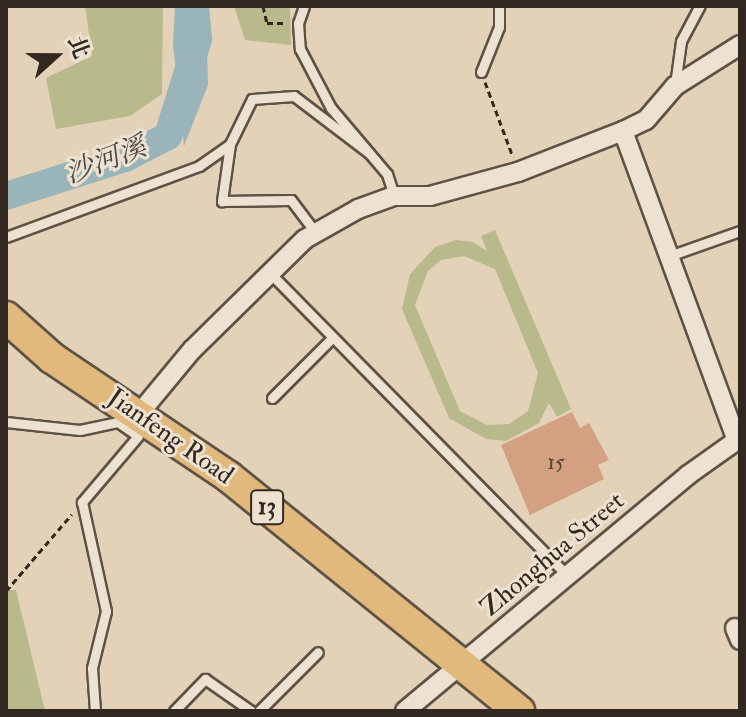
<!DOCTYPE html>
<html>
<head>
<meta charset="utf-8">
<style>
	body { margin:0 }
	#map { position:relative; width:746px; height:717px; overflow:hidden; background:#e3d2b8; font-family:"IM FELL Double Pica","Noto Serif TC",serif }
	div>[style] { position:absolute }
	.green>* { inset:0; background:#b9ba8b }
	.water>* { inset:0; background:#99b5b9 }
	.river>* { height:28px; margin:-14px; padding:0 14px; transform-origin:14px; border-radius:14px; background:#99b5b9 }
	.building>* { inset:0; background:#d3a182 }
	.path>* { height:3px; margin-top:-1.5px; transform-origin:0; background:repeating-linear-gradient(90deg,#32281f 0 6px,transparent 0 10px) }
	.roads { filter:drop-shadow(2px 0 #5e5245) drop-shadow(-2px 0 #5e5245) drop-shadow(0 2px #5e5245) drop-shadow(0 -2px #5e5245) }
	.service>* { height:9px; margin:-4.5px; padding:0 4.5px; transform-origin:4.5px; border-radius:4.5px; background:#ede2d1 }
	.minor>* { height:18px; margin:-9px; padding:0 9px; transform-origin:9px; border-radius:9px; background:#ede2d1 }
	.primary>* { height:30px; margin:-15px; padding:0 15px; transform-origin:15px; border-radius:15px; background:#e2b97c }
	span { translate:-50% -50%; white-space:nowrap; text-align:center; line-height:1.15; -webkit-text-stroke:6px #ede2d1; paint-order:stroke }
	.number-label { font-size:22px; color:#5a4638 }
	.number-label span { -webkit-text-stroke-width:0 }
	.shield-label span { padding:2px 6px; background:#ede2d1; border:2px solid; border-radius:6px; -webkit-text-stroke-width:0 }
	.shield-label { font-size:24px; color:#32281f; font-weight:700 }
	.street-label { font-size:26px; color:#32281f }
	.water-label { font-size:28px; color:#4c4b46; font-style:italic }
	.frame { position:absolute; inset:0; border:8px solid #32281f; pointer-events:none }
	.north { position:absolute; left:16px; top:16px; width:80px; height:80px; -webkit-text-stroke:6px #ede2d1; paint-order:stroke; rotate:69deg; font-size:22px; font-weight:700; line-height:32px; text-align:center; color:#32281f }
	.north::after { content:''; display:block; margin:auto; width:28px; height:36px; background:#32281f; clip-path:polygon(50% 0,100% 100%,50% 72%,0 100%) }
</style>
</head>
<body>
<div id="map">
	<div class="green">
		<div style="clip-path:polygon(85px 6px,163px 6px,162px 94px,130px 116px,56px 129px,46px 78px,92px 56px)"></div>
		<div style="clip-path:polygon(234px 6px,290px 6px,291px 45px,245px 40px)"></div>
		<div style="clip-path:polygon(evenodd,495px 230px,571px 409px,557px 417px,549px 403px,539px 423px,506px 441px,486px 439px,449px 418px,402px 309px,410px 274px,435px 247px,456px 240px,473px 242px,487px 251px,481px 236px,495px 230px,464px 256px,495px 269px,538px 373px,528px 411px,509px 424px,487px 425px,460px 411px,415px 305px,428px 271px,441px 260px,464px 256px)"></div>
		<div style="clip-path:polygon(6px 590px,16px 590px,45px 711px,6px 711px)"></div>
	</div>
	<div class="water">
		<div style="clip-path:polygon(175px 6px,206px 6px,208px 85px,184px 146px,173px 44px)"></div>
	</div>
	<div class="river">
		<div style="left:6px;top:196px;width:125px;rotate:-17.7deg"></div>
		<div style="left:125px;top:158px;width:48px;rotate:-27.1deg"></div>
		<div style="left:168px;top:136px;width:102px;rotate:-72.8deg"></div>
		<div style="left:198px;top:39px;width:33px;rotate:-95deg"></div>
	</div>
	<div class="building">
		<div style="clip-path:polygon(572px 412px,580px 428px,589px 423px,609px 460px,598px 465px,604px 479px,530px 515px,501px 445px)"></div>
	</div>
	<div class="path">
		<div style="left:263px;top:6px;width:17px;rotate:77deg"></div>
		<div style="left:267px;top:23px;width:19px"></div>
		<div style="left:485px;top:82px;width:80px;rotate:69.5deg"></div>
		<div style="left:6px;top:591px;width:101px;rotate:-49.4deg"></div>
	</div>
	<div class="roads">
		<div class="service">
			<div style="left:304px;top:6px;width:18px;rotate:109deg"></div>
			<div style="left:298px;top:23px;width:26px;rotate:86deg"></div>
			<div style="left:300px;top:49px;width:67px;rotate:62.3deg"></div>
			<div style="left:331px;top:108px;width:87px;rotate:49.7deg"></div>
			<div style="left:387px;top:174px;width:23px;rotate:72deg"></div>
			<div style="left:481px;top:72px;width:48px;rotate:-68.2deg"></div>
			<div style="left:499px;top:27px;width:21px;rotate:-90deg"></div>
			<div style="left:675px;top:85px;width:44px;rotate:-82.2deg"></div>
			<div style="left:681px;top:41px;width:40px;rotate:-62deg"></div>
			<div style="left:230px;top:144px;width:58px;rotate:98deg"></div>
			<div style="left:222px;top:201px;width:69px;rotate:-0.8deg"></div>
			<div style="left:291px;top:200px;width:41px;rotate:52.9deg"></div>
			<div style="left:6px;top:237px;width:206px;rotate:-20.2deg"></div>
			<div style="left:199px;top:166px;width:38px;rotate:-35deg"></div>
			<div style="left:230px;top:144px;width:50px;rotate:-63.9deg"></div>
			<div style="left:252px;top:99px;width:42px;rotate:-4.1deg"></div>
			<div style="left:294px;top:96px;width:94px;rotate:37.2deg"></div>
			<div style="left:669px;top:256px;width:75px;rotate:-19.4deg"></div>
			<div style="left:269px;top:272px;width:426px;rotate:45.5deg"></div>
			<div style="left:272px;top:398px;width:85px;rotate:-45deg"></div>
			<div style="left:6px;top:422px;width:74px;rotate:6.2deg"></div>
			<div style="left:80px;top:430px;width:39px;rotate:-12deg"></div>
			<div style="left:118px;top:422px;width:24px;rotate:35deg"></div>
			<div style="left:138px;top:436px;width:87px;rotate:130.3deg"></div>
			<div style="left:82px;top:502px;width:112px;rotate:77.6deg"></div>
			<div style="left:106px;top:611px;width:59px;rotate:103.8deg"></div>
			<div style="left:92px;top:668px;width:43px;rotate:86deg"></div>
			<div style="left:174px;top:711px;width:45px;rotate:-45.9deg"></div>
			<div style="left:205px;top:679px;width:56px;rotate:34.8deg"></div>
			<div style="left:259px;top:711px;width:83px;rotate:-45deg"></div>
		</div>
		<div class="minor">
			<div style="left:623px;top:131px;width:327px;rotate:69.8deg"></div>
			<div style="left:133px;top:421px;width:92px;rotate:-50.3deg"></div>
			<div style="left:192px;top:350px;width:158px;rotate:-44.5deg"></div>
			<div style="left:305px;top:239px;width:61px;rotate:-29.5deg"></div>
			<div style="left:358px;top:209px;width:38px;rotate:-20deg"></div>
			<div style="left:394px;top:196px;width:36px"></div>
			<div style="left:430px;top:196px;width:91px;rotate:-15.3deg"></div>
			<div style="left:518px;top:172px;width:113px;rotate:-21.3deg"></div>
			<div style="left:623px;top:131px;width:25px;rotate:-26deg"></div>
			<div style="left:646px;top:120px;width:45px;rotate:-49.5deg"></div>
			<div style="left:675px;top:86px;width:77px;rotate:-32.2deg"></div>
			<div style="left:735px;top:628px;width:13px;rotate:67deg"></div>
			<div style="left:405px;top:711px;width:368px;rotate:-39.8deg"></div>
			<div style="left:688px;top:475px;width:64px;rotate:-35.4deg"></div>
		</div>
		<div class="primary">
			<div style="left:6px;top:317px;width:62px;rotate:41.7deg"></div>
			<div style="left:52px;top:358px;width:213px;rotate:33.9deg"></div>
			<div style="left:229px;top:477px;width:373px;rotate:38.9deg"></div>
		</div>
	</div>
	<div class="number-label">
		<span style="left:556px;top:463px">15</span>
	</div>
	<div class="shield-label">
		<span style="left:267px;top:507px">13</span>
	</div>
	<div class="street-label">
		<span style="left:170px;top:437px;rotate:35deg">Jianfeng Road</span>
		<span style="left:553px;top:555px;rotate:-40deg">Zhonghua Street</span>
	</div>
	<div class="water-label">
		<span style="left:106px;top:161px;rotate:-21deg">沙河溪</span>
	</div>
	<div class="frame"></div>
	<div class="north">北</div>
</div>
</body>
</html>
